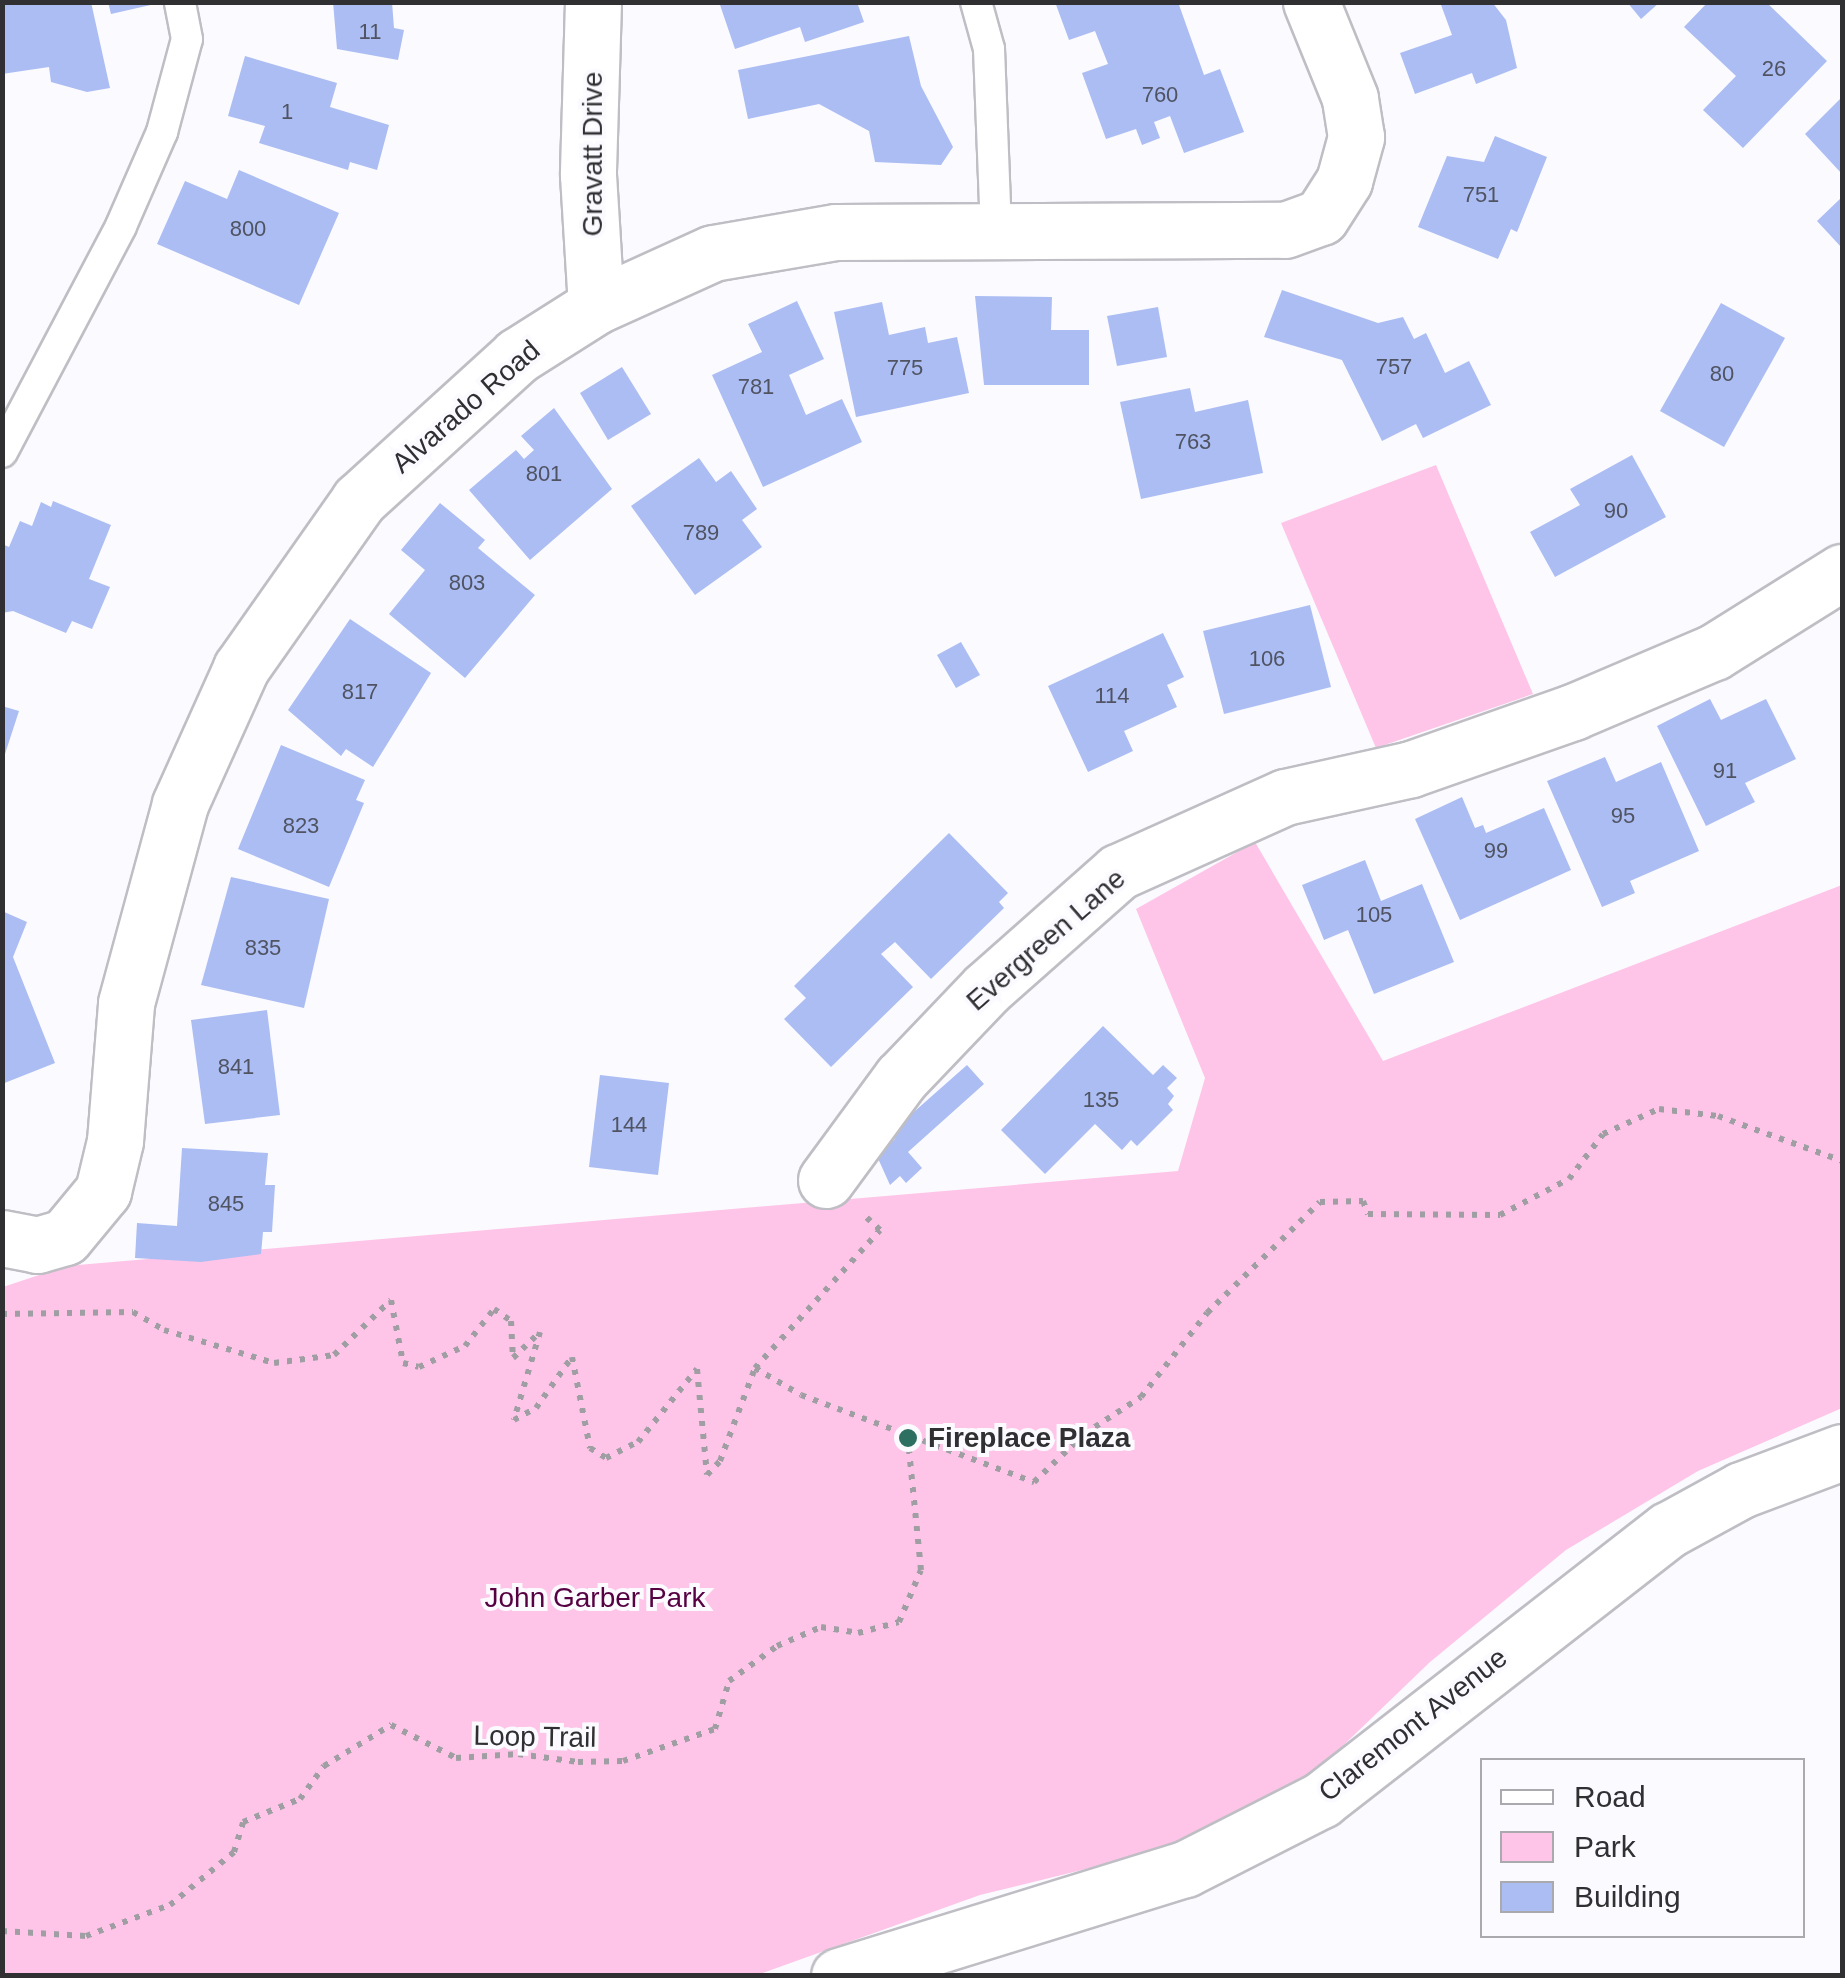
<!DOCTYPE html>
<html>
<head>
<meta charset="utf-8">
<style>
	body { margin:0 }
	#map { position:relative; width:1845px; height:1978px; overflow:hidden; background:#fbfaff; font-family:Arial,sans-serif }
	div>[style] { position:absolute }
	.green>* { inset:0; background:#fec5e8 }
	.building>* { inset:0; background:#abbdf3 }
	.path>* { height:6px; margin-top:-3px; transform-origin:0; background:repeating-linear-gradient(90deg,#9f9fa3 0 5px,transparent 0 13px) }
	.roads { filter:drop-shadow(2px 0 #bfbec4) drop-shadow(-2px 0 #bfbec4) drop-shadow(0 2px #bfbec4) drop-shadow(0 -2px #bfbec4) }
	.service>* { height:30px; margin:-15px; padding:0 15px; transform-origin:15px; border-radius:15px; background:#fff }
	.minor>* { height:55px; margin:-27.5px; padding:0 27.5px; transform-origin:27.5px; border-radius:27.5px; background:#fff }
	.secondary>* { height:55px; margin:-27.5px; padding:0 27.5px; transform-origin:27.5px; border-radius:27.5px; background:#fff }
	.dots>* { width:28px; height:28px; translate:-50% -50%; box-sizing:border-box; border:5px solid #fbfaff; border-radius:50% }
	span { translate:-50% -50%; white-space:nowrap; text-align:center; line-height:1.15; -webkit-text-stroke:8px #fbfaff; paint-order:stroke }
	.number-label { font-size:22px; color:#4f5362 }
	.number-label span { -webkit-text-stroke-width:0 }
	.street-label { font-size:28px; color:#303032 }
	.poi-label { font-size:28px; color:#303032; font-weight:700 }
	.left { translate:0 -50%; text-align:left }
	.park-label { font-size:28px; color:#560242 }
	.frame { position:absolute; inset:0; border:5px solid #303032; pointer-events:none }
	.legend { position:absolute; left:1480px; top:1758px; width:325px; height:180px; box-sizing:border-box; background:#fbfaff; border:2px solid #aaa9ad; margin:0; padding:12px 18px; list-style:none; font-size:30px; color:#303032 }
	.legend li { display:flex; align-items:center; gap:20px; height:50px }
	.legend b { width:50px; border:2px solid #aaa9ad }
</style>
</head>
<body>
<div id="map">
	<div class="green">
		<div style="clip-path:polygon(1436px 465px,1533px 694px,1376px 748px,1281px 523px)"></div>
		<div style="clip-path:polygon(1255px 842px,1383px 1061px,1842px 885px,1842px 1408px,1698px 1471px,1566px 1550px,1430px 1662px,1298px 1789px,1167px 1849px,980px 1895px,757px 1975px,3px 1976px,3px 1287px,66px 1266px,1178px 1171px,1205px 1078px,1136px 909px)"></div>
	</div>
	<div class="building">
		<div style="clip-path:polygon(2px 2px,91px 2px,110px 88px,87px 92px,51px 82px,49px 67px,2px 74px)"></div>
		<div style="clip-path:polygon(108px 2px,155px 2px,155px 4px,111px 14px)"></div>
		<div style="clip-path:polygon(333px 2px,392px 2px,394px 28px,404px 30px,398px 60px,337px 49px)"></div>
		<div style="clip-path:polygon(719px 2px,857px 2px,864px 22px,805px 42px,800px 27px,735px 49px)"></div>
		<div style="clip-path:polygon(1055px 2px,1178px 2px,1204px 75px,1220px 69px,1244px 132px,1184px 153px,1170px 116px,1154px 122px,1160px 138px,1142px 145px,1136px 129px,1106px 139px,1082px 73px,1108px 64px,1095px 31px,1069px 40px)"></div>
		<div style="clip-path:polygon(1440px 2px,1492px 2px,1506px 20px,1517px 68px,1476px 84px,1472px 73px,1415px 94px,1400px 53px,1452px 35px)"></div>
		<div style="clip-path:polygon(1627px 2px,1660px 2px,1641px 19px)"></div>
		<div style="clip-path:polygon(1708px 2px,1766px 2px,1827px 61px,1743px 148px,1703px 110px,1736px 76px,1684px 27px)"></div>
		<div style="clip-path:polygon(909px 36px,921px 86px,953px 147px,941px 165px,875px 162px,869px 131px,819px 104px,748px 119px,738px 70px)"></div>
		<div style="clip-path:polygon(245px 56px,337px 83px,330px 107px,389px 125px,377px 170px,350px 162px,348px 170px,259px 143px,265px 126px,228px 116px)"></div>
		<div style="clip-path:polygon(1842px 97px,1842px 174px,1805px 134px)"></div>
		<div style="clip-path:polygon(1495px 136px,1547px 157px,1517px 232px,1511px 229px,1498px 259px,1418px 227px,1447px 156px,1484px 162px)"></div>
		<div style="clip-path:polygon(239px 170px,339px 213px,299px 305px,157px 244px,185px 181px,227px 199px)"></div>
		<div style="clip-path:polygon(1842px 197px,1842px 248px,1817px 221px)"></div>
		<div style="clip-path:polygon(1282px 290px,1378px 323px,1403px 317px,1414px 339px,1426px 333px,1445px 373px,1469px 361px,1491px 405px,1423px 438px,1416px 424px,1382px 441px,1342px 360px,1264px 337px)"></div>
		<div style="clip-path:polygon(975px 296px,1052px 297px,1051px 330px,1089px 330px,1089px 385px,984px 385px)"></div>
		<div style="clip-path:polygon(797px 301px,824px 359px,789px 375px,806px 415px,842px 399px,862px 442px,763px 487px,712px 375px,762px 352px,748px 324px)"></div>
		<div style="clip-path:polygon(882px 302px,889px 335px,925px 327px,928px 343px,957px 337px,969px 393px,856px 417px,834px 312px)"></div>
		<div style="clip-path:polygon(1721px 303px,1785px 338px,1724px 447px,1660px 411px)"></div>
		<div style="clip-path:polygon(1158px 307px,1167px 357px,1117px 366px,1107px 316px)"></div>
		<div style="clip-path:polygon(622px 367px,651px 414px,608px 440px,580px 393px)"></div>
		<div style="clip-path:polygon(1190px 388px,1195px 412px,1248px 400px,1263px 473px,1141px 499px,1120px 402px)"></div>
		<div style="clip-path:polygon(554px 408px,612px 489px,530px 560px,469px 490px,516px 450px,524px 459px,534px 450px,521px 436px)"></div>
		<div style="clip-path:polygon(1632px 455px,1666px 517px,1555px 577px,1530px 532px,1580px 505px,1570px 489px)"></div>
		<div style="clip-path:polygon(699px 458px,716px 482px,731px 471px,757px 509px,742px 520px,762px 547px,695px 595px,631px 506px)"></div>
		<div style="clip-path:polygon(53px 501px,111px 525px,89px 579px,110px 587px,92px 629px,72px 621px,66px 633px,13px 611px,2px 613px,2px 544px,9px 547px,20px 521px,32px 526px,41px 502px,51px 507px)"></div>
		<div style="clip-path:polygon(440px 503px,485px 540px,478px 548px,535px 595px,465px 678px,389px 614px,425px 570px,401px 550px)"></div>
		<div style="clip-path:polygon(1310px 605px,1331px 687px,1224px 714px,1203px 631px)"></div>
		<div style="clip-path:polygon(350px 619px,431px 673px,373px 767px,346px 749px,341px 756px,288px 710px)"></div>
		<div style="clip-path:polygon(1163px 633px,1184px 677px,1167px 685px,1177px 707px,1124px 731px,1133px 751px,1088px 772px,1048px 686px)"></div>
		<div style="clip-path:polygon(961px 642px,980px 675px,956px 688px,937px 655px)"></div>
		<div style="clip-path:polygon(1710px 699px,1721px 720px,1766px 699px,1796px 759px,1745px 783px,1755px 802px,1706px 826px,1657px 726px)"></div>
		<div style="clip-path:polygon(2px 706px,19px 711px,3px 760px,2px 760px)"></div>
		<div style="clip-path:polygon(281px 745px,365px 780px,356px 800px,364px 803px,329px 887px,238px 849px)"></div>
		<div style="clip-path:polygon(1605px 757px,1616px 782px,1661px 762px,1699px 851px,1630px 881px,1635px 893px,1602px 907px,1547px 781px)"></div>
		<div style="clip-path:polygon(1462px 797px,1475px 828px,1483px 825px,1486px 833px,1544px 808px,1571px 870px,1460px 920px,1415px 819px)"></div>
		<div style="clip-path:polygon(949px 833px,1008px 893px,999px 902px,1004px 908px,931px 979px,895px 942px,881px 954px,913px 987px,831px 1067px,784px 1019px,806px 998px,794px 986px)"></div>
		<div style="clip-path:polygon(1365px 860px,1381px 901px,1422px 884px,1454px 962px,1374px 994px,1348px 930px,1324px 940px,1302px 885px)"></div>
		<div style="clip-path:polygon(231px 877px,329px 899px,304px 1008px,201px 985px)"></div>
		<div style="clip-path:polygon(2px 911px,27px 922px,13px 957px,55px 1063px,2px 1084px)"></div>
		<div style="clip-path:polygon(267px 1010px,280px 1115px,205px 1124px,191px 1020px)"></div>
		<div style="clip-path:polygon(1103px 1026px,1153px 1075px,1163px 1065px,1177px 1078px,1167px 1088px,1174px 1096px,1168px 1104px,1173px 1110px,1137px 1146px,1131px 1140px,1122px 1150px,1095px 1124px,1045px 1174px,1001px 1130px)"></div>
		<div style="clip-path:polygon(967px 1065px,984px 1084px,908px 1152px,922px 1168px,906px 1183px,900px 1176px,890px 1185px,876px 1154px,895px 1139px,890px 1133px)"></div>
		<div style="clip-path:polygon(600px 1075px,669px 1083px,658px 1175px,589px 1167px)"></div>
		<div style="clip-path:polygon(182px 1148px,268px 1153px,265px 1185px,275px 1185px,272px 1232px,263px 1232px,261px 1254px,201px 1262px,135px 1258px,137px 1223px,177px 1226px)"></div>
	</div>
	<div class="path">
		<div style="left:2px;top:1314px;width:131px;rotate:-0.9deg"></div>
		<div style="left:133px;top:1312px;width:36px;rotate:30deg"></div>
		<div style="left:164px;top:1330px;width:115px;rotate:16.7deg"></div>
		<div style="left:274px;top:1363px;width:61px;rotate:-7.6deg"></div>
		<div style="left:334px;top:1355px;width:79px;rotate:-44deg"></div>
		<div style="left:391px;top:1300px;width:64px;rotate:79.2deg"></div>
		<div style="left:403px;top:1363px;width:16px;rotate:14deg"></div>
		<div style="left:419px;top:1367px;width:51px;rotate:-24.5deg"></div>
		<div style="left:465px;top:1346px;width:47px;rotate:-51.9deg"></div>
		<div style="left:494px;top:1309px;width:21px;rotate:35deg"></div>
		<div style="left:511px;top:1321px;width:37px;rotate:87deg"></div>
		<div style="left:513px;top:1358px;width:37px;rotate:-44deg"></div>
		<div style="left:540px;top:1332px;width:92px;rotate:106.5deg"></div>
		<div style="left:514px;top:1420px;width:25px;rotate:-29deg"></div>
		<div style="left:536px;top:1408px;width:62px;rotate:-54.8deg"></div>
		<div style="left:572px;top:1357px;width:93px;rotate:78.8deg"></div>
		<div style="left:590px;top:1448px;width:19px;rotate:32deg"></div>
		<div style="left:606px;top:1458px;width:36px;rotate:-27deg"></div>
		<div style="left:638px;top:1442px;width:94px;rotate:-51.1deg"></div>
		<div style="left:697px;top:1369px;width:106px;rotate:84.6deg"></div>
		<div style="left:707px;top:1475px;width:19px;rotate:-47deg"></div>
		<div style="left:720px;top:1461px;width:99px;rotate:-69.4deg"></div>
		<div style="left:755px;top:1368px;width:186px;rotate:-47.8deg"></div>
		<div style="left:880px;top:1230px;width:23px;rotate:-137deg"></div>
		<div style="left:755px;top:1368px;width:53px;rotate:30.4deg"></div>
		<div style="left:801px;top:1395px;width:249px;rotate:20.5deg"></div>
		<div style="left:1034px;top:1482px;width:69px;rotate:-43.8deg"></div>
		<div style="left:1084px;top:1434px;width:68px;rotate:-33deg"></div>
		<div style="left:1141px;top:1397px;width:107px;rotate:-51.8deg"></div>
		<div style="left:1207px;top:1313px;width:158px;rotate:-44.5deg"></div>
		<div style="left:1320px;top:1202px;width:43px;rotate:-1.3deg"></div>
		<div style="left:1363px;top:1201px;width:14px;rotate:69deg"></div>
		<div style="left:1368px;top:1214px;width:132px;rotate:0.4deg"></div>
		<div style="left:1500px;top:1215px;width:78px;rotate:-27.6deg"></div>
		<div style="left:1569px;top:1179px;width:56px;rotate:-52.9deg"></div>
		<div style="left:1603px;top:1134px;width:61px;rotate:-24.1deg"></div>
		<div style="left:1659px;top:1109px;width:59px;rotate:6.8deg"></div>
		<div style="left:1718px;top:1116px;width:132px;rotate:19.9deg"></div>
		<div style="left:2px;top:1931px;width:84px;rotate:3.4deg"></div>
		<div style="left:86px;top:1936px;width:90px;rotate:-20.3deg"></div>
		<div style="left:170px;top:1905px;width:83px;rotate:-39.6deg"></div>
		<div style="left:234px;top:1852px;width:31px;rotate:-73deg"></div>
		<div style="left:243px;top:1822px;width:61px;rotate:-22deg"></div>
		<div style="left:300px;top:1799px;width:41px;rotate:-54deg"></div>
		<div style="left:324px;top:1766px;width:79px;rotate:-31.5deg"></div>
		<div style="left:391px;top:1725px;width:73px;rotate:26.9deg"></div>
		<div style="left:456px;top:1758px;width:62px;rotate:-3.7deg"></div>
		<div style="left:518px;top:1754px;width:61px;rotate:7.6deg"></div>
		<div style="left:578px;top:1762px;width:45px;rotate:-1.3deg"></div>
		<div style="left:623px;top:1761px;width:97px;rotate:-19.2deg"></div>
		<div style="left:715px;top:1729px;width:50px;rotate:-73.7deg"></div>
		<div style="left:729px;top:1681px;width:59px;rotate:-36.1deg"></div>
		<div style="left:777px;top:1646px;width:48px;rotate:-23.4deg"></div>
		<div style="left:821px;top:1627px;width:37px;rotate:9deg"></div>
		<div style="left:858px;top:1633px;width:42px;rotate:-15deg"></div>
		<div style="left:899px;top:1622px;width:56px;rotate:-67.1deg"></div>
		<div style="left:921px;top:1570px;width:132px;rotate:-95.7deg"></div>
	</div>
	<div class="roads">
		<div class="service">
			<div style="left:976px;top:2px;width:49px;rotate:74.5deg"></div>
			<div style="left:989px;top:49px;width:185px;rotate:87.8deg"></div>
			<div style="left:2px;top:452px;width:255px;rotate:-62.2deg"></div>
			<div style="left:121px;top:226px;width:103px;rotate:-66.4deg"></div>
			<div style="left:162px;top:132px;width:96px;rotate:-75deg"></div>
			<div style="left:187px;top:39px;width:38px;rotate:-101deg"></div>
		</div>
		<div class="minor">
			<div style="left:593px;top:2px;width:173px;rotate:91.7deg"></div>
			<div style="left:588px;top:175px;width:131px;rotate:86.5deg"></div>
			<div style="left:826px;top:1180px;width:127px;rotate:-53.7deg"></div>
			<div style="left:901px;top:1078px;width:124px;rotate:-46.3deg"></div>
			<div style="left:987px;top:988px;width:175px;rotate:-41.5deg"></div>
			<div style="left:1118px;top:872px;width:183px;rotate:-24.2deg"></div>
			<div style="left:1285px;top:797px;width:129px;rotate:-12.5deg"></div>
			<div style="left:1411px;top:769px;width:172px;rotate:-19.4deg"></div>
			<div style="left:1573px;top:712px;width:153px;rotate:-23.1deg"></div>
			<div style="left:1714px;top:652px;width:151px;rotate:-32deg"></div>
			<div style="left:2px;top:1238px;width:36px;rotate:11deg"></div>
			<div style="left:37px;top:1245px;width:29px;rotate:-16deg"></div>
			<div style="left:65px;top:1237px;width:60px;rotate:-50.4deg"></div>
			<div style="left:103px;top:1191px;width:51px;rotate:-76.5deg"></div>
			<div style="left:115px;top:1141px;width:138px;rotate:-85.4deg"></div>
			<div style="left:126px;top:1003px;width:206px;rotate:-74.8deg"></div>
			<div style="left:180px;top:804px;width:149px;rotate:-65.8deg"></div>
			<div style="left:241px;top:668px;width:205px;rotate:-54.9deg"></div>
			<div style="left:359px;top:500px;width:214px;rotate:-42.3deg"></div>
			<div style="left:517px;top:356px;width:93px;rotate:-32.3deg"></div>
			<div style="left:596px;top:306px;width:128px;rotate:-24.4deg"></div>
			<div style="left:713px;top:253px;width:125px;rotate:-9.7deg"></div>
			<div style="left:836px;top:232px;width:449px;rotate:-0.3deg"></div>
			<div style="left:1285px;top:230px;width:38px;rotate:-20deg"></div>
			<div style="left:1321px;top:217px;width:43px;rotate:-57.4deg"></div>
			<div style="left:1344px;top:181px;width:46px;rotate:-74.7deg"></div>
			<div style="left:1356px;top:137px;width:39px;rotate:-99deg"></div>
			<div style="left:1350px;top:98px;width:104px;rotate:-112.1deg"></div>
		</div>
		<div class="secondary">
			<div style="left:839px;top:1976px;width:362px;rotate:-17.2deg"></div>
			<div style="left:1185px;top:1869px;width:153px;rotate:-26.9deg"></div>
			<div style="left:1321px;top:1800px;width:440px;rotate:-37.9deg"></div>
			<div style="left:1668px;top:1530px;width:83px;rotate:-28.7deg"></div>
			<div style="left:1741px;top:1490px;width:108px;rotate:-20.6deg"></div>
		</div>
	</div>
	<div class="dots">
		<div style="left:908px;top:1438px;background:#2d6f60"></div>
	</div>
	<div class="number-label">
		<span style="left:370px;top:32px">11</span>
		<span style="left:1774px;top:69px">26</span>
		<span style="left:1160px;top:95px">760</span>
		<span style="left:287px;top:112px">1</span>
		<span style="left:1481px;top:195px">751</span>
		<span style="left:248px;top:229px">800</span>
		<span style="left:1394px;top:367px">757</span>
		<span style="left:905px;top:368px">775</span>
		<span style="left:1722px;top:374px">80</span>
		<span style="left:756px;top:387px">781</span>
		<span style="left:1193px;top:442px">763</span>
		<span style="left:544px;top:474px">801</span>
		<span style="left:1616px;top:511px">90</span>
		<span style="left:701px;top:533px">789</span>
		<span style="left:467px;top:583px">803</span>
		<span style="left:1267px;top:659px">106</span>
		<span style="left:360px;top:692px">817</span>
		<span style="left:1112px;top:696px">114</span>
		<span style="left:1725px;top:771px">91</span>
		<span style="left:1623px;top:816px">95</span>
		<span style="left:301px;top:826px">823</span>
		<span style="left:1496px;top:851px">99</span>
		<span style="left:1374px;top:915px">105</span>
		<span style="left:263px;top:948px">835</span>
		<span style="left:236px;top:1067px">841</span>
		<span style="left:1101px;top:1100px">135</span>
		<span style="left:629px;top:1125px">144</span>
		<span style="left:226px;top:1204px">845</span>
	</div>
	<div class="street-label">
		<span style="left:593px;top:154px;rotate:-90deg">Gravatt Drive</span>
		<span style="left:466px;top:407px;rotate:-41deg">Alvarado Road</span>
		<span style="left:1046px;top:940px;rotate:-41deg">Evergreen Lane</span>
		<span style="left:1413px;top:1725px;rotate:-38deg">Claremont Avenue</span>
		<span style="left:535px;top:1737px;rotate:1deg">Loop Trail</span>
	</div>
	<div class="poi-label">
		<span class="left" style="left:928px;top:1438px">Fireplace Plaza</span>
	</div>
	<div class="park-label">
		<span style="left:595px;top:1598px">John Garber Park</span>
	</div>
	<div class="frame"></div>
	<ul class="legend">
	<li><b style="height:12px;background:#fff"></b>Road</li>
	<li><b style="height:28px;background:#fec5e8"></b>Park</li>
	<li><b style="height:28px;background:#abbdf3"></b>Building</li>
	</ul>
</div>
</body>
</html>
